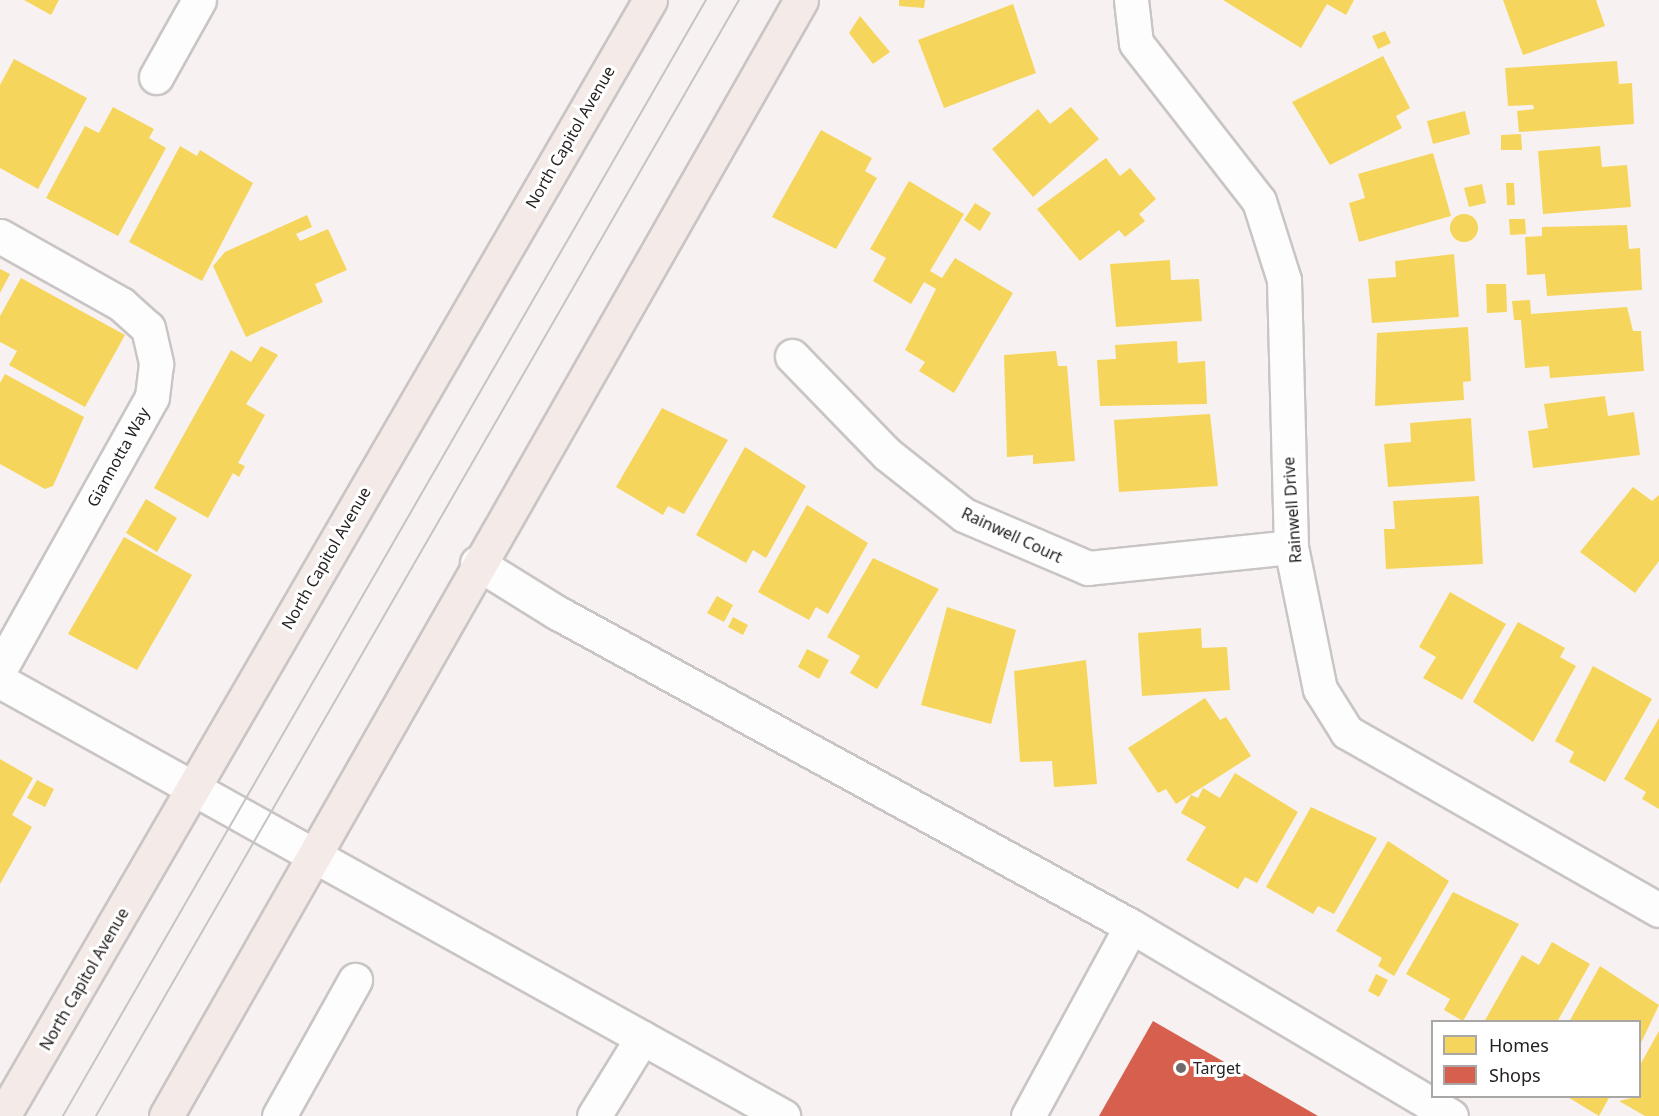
<!DOCTYPE html>
<html>
<head>
<meta charset="utf-8">
<style>
	body { margin:0 }
	#map { position:relative; width:1659px; height:1116px; overflow:hidden; background:#f7f2f1; font-family:"Noto Sans",sans-serif }
	div>[style] { position:absolute }
	.homes>* { inset:0; background:#f6d55c }
	.round { border-radius:50% }
	.shops>* { inset:0; background:#d6604d }
	.roads { filter:drop-shadow(2px 0 #c9c5c4) drop-shadow(-2px 0 #c9c5c4) drop-shadow(0 2px #c9c5c4) drop-shadow(0 -2px #c9c5c4) }
	.minor>* { height:33px; margin:-16.5px; padding:0 16.5px; transform-origin:16.5px; border-radius:16.5px; background:#fefdfd }
	.major>* { height:33px; margin:-16.5px; padding:0 16.5px; transform-origin:16.5px; border-radius:16.5px; background:#f4eae8 }
	.tram>* { height:1.5px; margin:-0.75px; padding:0 0.75px; transform-origin:0.75px; border-radius:0.75px; background:#c5c4c4 }
	.dots>* { width:16px; height:16px; translate:-50% -50%; box-sizing:border-box; border:3px solid #fff; border-radius:50% }
	span { translate:-50% -50%; white-space:nowrap; text-align:center; line-height:1.15; -webkit-text-stroke:6px #fff; paint-order:stroke }
	.street-label { font-size:16px; color:#252221 }
	.poi-label { font-size:16px; color:#252221 }
	.left { translate:0 -50%; text-align:left }
	.legend { position:absolute; left:1431px; top:1020px; width:210px; height:78px; box-sizing:border-box; background:#fff; border:2px solid #a8a7a6; margin:0; padding:8px 10px; list-style:none; font-size:18px; color:#252221 }
	.legend li { display:flex; align-items:center; gap:12px; height:30px }
	.legend b { width:30px; border:2px solid #a8a7a6 }
</style>
</head>
<body>
<div id="map">
	<div class="homes">
		<div style="clip-path:polygon(24px 0,59px 0,51px 15px)"></div>
		<div style="clip-path:polygon(899px 0,925px 0,924px 8px,899px 6px)"></div>
		<div style="clip-path:polygon(1223px 0,1354px 0,1346px 15px,1327px 4px,1301px 48px)"></div>
		<div style="clip-path:polygon(1503px 0,1596px 0,1605px 26px,1523px 55px)"></div>
		<div style="clip-path:polygon(1013px 4px,1036px 73px,944px 108px,918px 40px)"></div>
		<div style="clip-path:polygon(860px 16px,890px 52px,873px 64px,849px 33px)"></div>
		<div style="clip-path:polygon(1385px 31px,1391px 43px,1378px 49px,1372px 36px)"></div>
		<div style="clip-path:polygon(1383px 56px,1410px 108px,1396px 116px,1402px 128px,1330px 165px,1292px 102px)"></div>
		<div style="clip-path:polygon(14px 59px,87px 98px,38px 189px,0 168px,0 85px)"></div>
		<div style="clip-path:polygon(1617px 61px,1619px 84px,1632px 83px,1634px 124px,1519px 132px,1517px 111px,1534px 109px,1533px 105px,1508px 106px,1505px 68px)"></div>
		<div style="clip-path:polygon(113px 107px,154px 129px,149px 138px,166px 148px,118px 236px,46px 198px,85px 126px,99px 133px)"></div>
		<div style="clip-path:polygon(1071px 107px,1099px 139px,1033px 197px,992px 149px,1038px 109px,1050px 124px)"></div>
		<div style="clip-path:polygon(1465px 111px,1470px 134px,1433px 144px,1427px 121px)"></div>
		<div style="clip-path:polygon(821px 130px,872px 158px,865px 171px,877px 178px,836px 249px,772px 217px)"></div>
		<div style="clip-path:polygon(1521px 134px,1522px 150px,1501px 150px,1501px 135px)"></div>
		<div style="clip-path:polygon(180px 146px,197px 156px,200px 150px,253px 183px,202px 281px,129px 242px)"></div>
		<div style="clip-path:polygon(1600px 146px,1602px 167px,1627px 165px,1631px 207px,1543px 214px,1538px 151px)"></div>
		<div style="clip-path:polygon(1433px 153px,1451px 216px,1359px 242px,1349px 203px,1365px 198px,1358px 174px)"></div>
		<div style="clip-path:polygon(1106px 158px,1120px 176px,1130px 168px,1156px 199px,1139px 214px,1145px 221px,1125px 237px,1119px 230px,1080px 261px,1037px 209px)"></div>
		<div style="clip-path:polygon(909px 181px,964px 214px,930px 271px,942px 278px,955px 258px,1013px 293px,954px 393px,919px 371px,925px 362px,905px 350px,936px 289px,924px 282px,911px 304px,873px 281px,886px 258px,870px 249px)"></div>
		<div style="clip-path:polygon(1506px 183px,1514px 183px,1515px 205px,1507px 205px)"></div>
		<div style="clip-path:polygon(1482px 184px,1486px 203px,1469px 207px,1464px 188px)"></div>
		<div style="clip-path:polygon(975px 203px,991px 213px,980px 231px,964px 220px)"></div>
		<div class="round" style="left:1450px;top:214px;width:28px;height:28px"></div>
		<div style="clip-path:polygon(307px 215px,312px 227px,296px 234px,300px 241px,328px 229px,347px 270px,315px 284px,323px 302px,246px 337px,213px 266px,225px 252px)"></div>
		<div style="clip-path:polygon(1509px 219px,1525px 219px,1526px 234px,1510px 235px)"></div>
		<div style="clip-path:polygon(1627px 225px,1629px 249px,1640px 248px,1642px 290px,1547px 296px,1545px 274px,1527px 275px,1525px 237px,1542px 236px,1542px 227px)"></div>
		<div style="clip-path:polygon(1454px 254px,1459px 317px,1372px 323px,1368px 279px,1396px 277px,1395px 261px)"></div>
		<div style="clip-path:polygon(1170px 260px,1171px 280px,1199px 279px,1202px 321px,1116px 327px,1110px 264px)"></div>
		<div style="clip-path:polygon(0 269px,10px 274px,0 293px)"></div>
		<div style="clip-path:polygon(21px 278px,125px 335px,85px 407px,9px 365px,17px 351px,0 342px,0 316px)"></div>
		<div style="clip-path:polygon(1486px 284px,1506px 284px,1507px 312px,1487px 313px)"></div>
		<div style="clip-path:polygon(1530px 300px,1531px 314px,1627px 307px,1633px 331px,1641px 331px,1644px 371px,1550px 378px,1549px 366px,1525px 368px,1521px 320px,1514px 320px,1512px 301px)"></div>
		<div style="clip-path:polygon(1468px 327px,1471px 381px,1463px 382px,1464px 400px,1375px 406px,1377px 333px)"></div>
		<div style="clip-path:polygon(1177px 341px,1178px 363px,1205px 361px,1207px 404px,1100px 406px,1097px 360px,1116px 359px,1115px 345px)"></div>
		<div style="clip-path:polygon(261px 346px,278px 355px,246px 404px,265px 415px,238px 463px,245px 466px,239px 477px,233px 473px,208px 518px,154px 488px,231px 350px,251px 362px)"></div>
		<div style="clip-path:polygon(1056px 351px,1058px 366px,1067px 366px,1075px 461px,1033px 464px,1033px 455px,1007px 457px,1004px 355px)"></div>
		<div style="clip-path:polygon(5px 374px,84px 417px,53px 486px,45px 489px,0 464px,0 383px)"></div>
		<div style="clip-path:polygon(1605px 396px,1608px 416px,1634px 412px,1640px 455px,1533px 468px,1528px 431px,1548px 428px,1544px 404px)"></div>
		<div style="clip-path:polygon(662px 408px,728px 440px,684px 514px,668px 506px,663px 515px,616px 487px)"></div>
		<div style="clip-path:polygon(1210px 414px,1218px 486px,1119px 492px,1114px 420px)"></div>
		<div style="clip-path:polygon(1471px 418px,1475px 481px,1388px 487px,1384px 444px,1411px 442px,1410px 423px)"></div>
		<div style="clip-path:polygon(745px 447px,806px 486px,766px 558px,753px 550px,746px 563px,696px 535px)"></div>
		<div style="clip-path:polygon(1633px 487px,1652px 501px,1659px 495px,1659px 561px,1635px 593px,1580px 552px)"></div>
		<div style="clip-path:polygon(1479px 496px,1483px 564px,1386px 569px,1384px 529px,1395px 529px,1393px 501px)"></div>
		<div style="clip-path:polygon(146px 499px,177px 518px,157px 552px,126px 533px)"></div>
		<div style="clip-path:polygon(807px 505px,868px 543px,828px 614px,816px 607px,809px 620px,758px 592px)"></div>
		<div style="clip-path:polygon(124px 537px,192px 575px,137px 670px,68px 634px)"></div>
		<div style="clip-path:polygon(873px 558px,939px 589px,877px 689px,850px 673px,860px 656px,827px 637px)"></div>
		<div style="clip-path:polygon(1450px 592px,1506px 624px,1462px 700px,1423px 678px,1436px 657px,1419px 647px)"></div>
		<div style="clip-path:polygon(717px 596px,733px 605px,724px 622px,707px 613px)"></div>
		<div style="clip-path:polygon(947px 607px,1016px 630px,991px 724px,921px 705px)"></div>
		<div style="clip-path:polygon(733px 617px,748px 625px,743px 635px,728px 627px)"></div>
		<div style="clip-path:polygon(1518px 622px,1565px 648px,1560px 657px,1576px 666px,1533px 742px,1473px 702px)"></div>
		<div style="clip-path:polygon(1201px 628px,1202px 648px,1227px 647px,1230px 690px,1142px 696px,1138px 633px)"></div>
		<div style="clip-path:polygon(807px 649px,829px 660px,819px 679px,798px 667px)"></div>
		<div style="clip-path:polygon(1086px 660px,1097px 784px,1054px 787px,1052px 761px,1020px 762px,1014px 671px)"></div>
		<div style="clip-path:polygon(1593px 666px,1652px 699px,1605px 782px,1569px 762px,1574px 752px,1555px 741px)"></div>
		<div style="clip-path:polygon(1205px 698px,1220px 720px,1226px 717px,1251px 756px,1176px 804px,1166px 789px,1158px 793px,1128px 748px)"></div>
		<div style="clip-path:polygon(1659px 718px,1659px 809px,1642px 799px,1646px 792px,1624px 779px)"></div>
		<div style="clip-path:polygon(0 759px,33px 778px,12px 815px,32px 827px,0 884px)"></div>
		<div style="clip-path:polygon(1235px 773px,1298px 812px,1257px 883px,1245px 877px,1238px 889px,1186px 860px,1206px 827px,1181px 813px,1191px 795px,1198px 798px,1203px 788px,1220px 798px)"></div>
		<div style="clip-path:polygon(37px 780px,54px 789px,45px 807px,27px 798px)"></div>
		<div style="clip-path:polygon(1311px 807px,1377px 838px,1334px 914px,1318px 906px,1313px 914px,1266px 887px)"></div>
		<div style="clip-path:polygon(1388px 841px,1449px 881px,1394px 976px,1378px 966px,1382px 958px,1336px 931px)"></div>
		<div style="clip-path:polygon(1453px 892px,1519px 924px,1463px 1021px,1444px 1010px,1450px 999px,1406px 974px)"></div>
		<div style="clip-path:polygon(1552px 942px,1590px 964px,1557px 1022px,1484px 1022px,1522px 955px,1539px 965px)"></div>
		<div style="clip-path:polygon(1600px 966px,1659px 1005px,1640px 1045px,1640px 1022px,1569px 1022px)"></div>
		<div style="clip-path:polygon(1376px 974px,1388px 980px,1379px 997px,1368px 991px)"></div>
		<div style="clip-path:polygon(1659px 1031px,1659px 1116px,1645px 1116px,1619px 1101px,1640px 1096px,1640px 1065px)"></div>
		<div style="clip-path:polygon(1566px 1096px,1610px 1096px,1599px 1116px)"></div>
	</div>
	<div class="shops">
		<div style="clip-path:polygon(1153px 1021px,1318px 1116px,1099px 1116px)"></div>
	</div>
	<div class="roads">
		<div class="minor">
			<div style="left:1131px;top:0;width:43px;rotate:83.4deg"></div>
			<div style="left:1136px;top:43px;width:200px;rotate:52.1deg"></div>
			<div style="left:1259px;top:201px;width:83px;rotate:72.4deg"></div>
			<div style="left:1284px;top:280px;width:267px;rotate:88.5deg"></div>
			<div style="left:1291px;top:547px;width:145px;rotate:78.5deg"></div>
			<div style="left:1320px;top:689px;width:51px;rotate:57.9deg"></div>
			<div style="left:1347px;top:732px;width:359px;rotate:29.7deg"></div>
			<div style="left:156px;top:77px;width:88px;rotate:-60.8deg"></div>
			<div style="left:0;top:236px;width:139px;rotate:29.3deg"></div>
			<div style="left:121px;top:304px;width:36px;rotate:42deg"></div>
			<div style="left:148px;top:328px;width:37px;rotate:77deg"></div>
			<div style="left:156px;top:364px;width:33px;rotate:97deg"></div>
			<div style="left:152px;top:397px;width:312px;rotate:119.2deg"></div>
			<div style="left:792px;top:356px;width:136px;rotate:45.9deg"></div>
			<div style="left:887px;top:454px;width:98px;rotate:38.4deg"></div>
			<div style="left:964px;top:515px;width:135px;rotate:23.1deg"></div>
			<div style="left:1088px;top:568px;width:204px;rotate:-5.9deg"></div>
			<div style="left:477px;top:563px;width:93px;rotate:31.8deg"></div>
			<div style="left:556px;top:612px;width:655px;rotate:28.64deg"></div>
			<div style="left:1131px;top:926px;width:372px;rotate:30.7deg"></div>
			<div style="left:0;top:681px;width:896px;rotate:29.05deg"></div>
			<div style="left:279px;top:1116px;width:156px;rotate:-60.8deg"></div>
			<div style="left:594px;top:1116px;width:92px;rotate:-58.4deg"></div>
			<div style="left:1028px;top:1116px;width:216px;rotate:-61.5deg"></div>
		</div>
		<div class="major">
			<div style="left:3px;top:1116px;width:1290px;rotate:-59.9deg"></div>
			<div style="left:166px;top:1116px;width:1284px;rotate:-60.36deg"></div>
		</div>
	</div>
	<div class="tram">
		<div style="left:63px;top:1116px;width:1288px;rotate:-60.05deg"></div>
		<div style="left:96px;top:1116px;width:1288px;rotate:-60.05deg"></div>
	</div>
	<div class="dots">
		<div style="left:1181px;top:1068px;background:#6e6b6a"></div>
	</div>
	<div class="street-label">
		<span style="left:570px;top:137px;rotate:-60deg">North Capitol Avenue</span>
		<span style="left:118px;top:457px;rotate:-61deg">Giannotta Way</span>
		<span style="left:1292px;top:510px;rotate:-94deg">Rainwell Drive</span>
		<span style="left:1012px;top:535px;rotate:25deg">Rainwell Court</span>
		<span style="left:326px;top:558px;rotate:-60deg">North Capitol Avenue</span>
		<span style="left:84px;top:979px;rotate:-60deg">North Capitol Avenue</span>
	</div>
	<div class="poi-label">
		<span class="left" style="left:1193px;top:1068px">Target</span>
	</div>
	<ul class="legend">
	<li><b style="height:16px;background:#f6d55c"></b>Homes</li>
	<li><b style="height:16px;background:#d6604d"></b>Shops</li>
	</ul>
</div>
</body>
</html>
